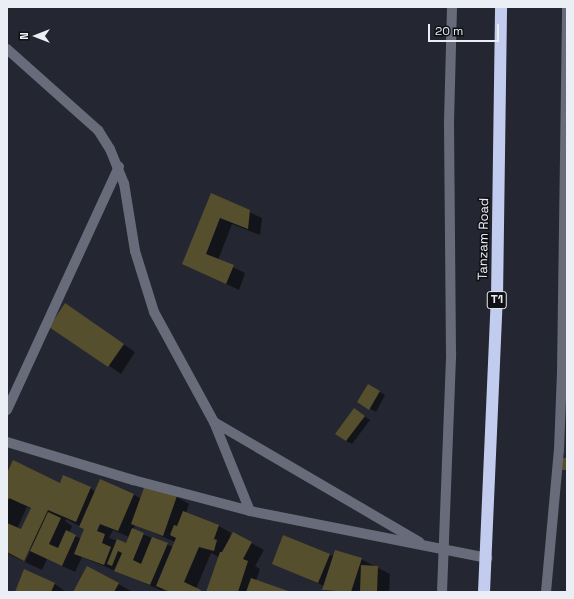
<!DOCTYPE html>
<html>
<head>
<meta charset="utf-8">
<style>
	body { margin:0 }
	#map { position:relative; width:574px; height:599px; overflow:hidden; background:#242731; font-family:"Space Grotesk",sans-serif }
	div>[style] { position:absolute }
	.shadow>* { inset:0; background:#0007 }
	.building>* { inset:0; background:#564f2d }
	.lane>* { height:10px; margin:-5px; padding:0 5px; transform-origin:5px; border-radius:5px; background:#686c7a }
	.street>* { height:10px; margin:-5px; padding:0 5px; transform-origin:5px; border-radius:5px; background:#686c7a }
	.highway>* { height:12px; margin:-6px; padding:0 6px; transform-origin:6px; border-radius:6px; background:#c2ccef }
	span { translate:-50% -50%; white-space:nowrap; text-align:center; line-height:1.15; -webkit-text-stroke:3px #0f1014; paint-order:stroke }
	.shield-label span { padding:1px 3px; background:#0f1014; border:1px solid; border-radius:3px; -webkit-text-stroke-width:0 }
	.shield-label { font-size:12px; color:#eceef5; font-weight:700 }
	.street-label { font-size:13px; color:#eceef5 }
	.frame { position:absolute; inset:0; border:8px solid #eceef5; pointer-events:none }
	.north { position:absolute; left:16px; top:16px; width:40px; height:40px; -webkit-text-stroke:3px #0f1014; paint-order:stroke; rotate:270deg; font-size:11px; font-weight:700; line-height:16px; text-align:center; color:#eceef5 }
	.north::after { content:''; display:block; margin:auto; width:14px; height:18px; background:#eceef5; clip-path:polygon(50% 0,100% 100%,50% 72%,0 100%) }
	.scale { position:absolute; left:428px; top:24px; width:71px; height:18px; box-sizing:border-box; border:2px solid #eceef5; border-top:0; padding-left:5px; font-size:12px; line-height:14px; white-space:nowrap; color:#eceef5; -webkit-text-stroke:3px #0f1014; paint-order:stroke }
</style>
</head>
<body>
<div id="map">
	<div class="shadow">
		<div style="clip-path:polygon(211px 194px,262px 218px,260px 235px,232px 224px,218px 260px,245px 273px,239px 290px,183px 263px)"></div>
		<div style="clip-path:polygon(65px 305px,135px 352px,121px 374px,51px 326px)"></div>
		<div style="clip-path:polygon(368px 385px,385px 395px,376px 412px,358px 402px)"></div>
		<div style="clip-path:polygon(360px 413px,370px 420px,352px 444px,346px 441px)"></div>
		<div style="clip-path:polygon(evenodd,7px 475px,90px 488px,96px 492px,133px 494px,141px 499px,177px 497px,189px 504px,186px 513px,219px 526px,231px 533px,229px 538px,233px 533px,264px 550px,255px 566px,260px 569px,256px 581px,289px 592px,207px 592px,219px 557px,211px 553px,196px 589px,203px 592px,168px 592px,164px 589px,163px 591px,82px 557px,75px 572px,47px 559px,42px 570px,25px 562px,37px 537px,23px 561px,7px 553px,7px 475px,27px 507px,32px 509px,21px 531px,17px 529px,27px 507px,7px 475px,66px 519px,85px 529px,81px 539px,69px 533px,72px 526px,65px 521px,66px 519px,7px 475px,135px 525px,175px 542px,173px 547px,133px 530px,135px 525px,7px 475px,113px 530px,129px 537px,127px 544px,109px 538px,113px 530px)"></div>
		<div style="clip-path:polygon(329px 555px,361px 559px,390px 574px,389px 592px,328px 592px,323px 590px,324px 586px,273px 563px)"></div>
		<div style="clip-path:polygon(87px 567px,131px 591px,130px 592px,74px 592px)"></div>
		<div style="clip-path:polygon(25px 570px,55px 584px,66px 592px,16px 592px)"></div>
	</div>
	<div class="building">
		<div style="clip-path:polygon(211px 193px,250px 210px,248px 229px,220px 218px,206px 254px,234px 265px,226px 284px,182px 264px)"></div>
		<div style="clip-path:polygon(65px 303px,124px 344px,108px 367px,49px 327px)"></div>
		<div style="clip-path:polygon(368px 384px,380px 391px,369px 410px,357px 402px)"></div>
		<div style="clip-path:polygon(354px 408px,365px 416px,346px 441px,335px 434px)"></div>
		<div style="clip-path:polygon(561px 458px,567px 458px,567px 470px,561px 470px)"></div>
		<div style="clip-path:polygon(13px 460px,60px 483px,63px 475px,91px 487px,76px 522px,48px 510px,24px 561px,7px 552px,7px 523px,21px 529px,31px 508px,9px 498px,7px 502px,7px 473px)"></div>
		<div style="clip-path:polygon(100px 479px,134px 494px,118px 531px,100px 524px,97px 531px,105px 534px,102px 543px,111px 547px,104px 565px,74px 554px,84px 529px,79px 527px)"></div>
		<div style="clip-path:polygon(145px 485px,177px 496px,163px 536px,131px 524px)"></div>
		<div style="clip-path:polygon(183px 511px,219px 525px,214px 539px,217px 540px,214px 551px,199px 547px,184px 582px,201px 590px,200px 592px,170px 592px,156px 586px,176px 538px,170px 535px,174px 525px,177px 526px)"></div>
		<div style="clip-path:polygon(48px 512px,61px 518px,49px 544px,58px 548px,66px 530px,76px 535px,62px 566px,30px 551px)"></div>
		<div style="clip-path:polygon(132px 528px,144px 533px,133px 560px,141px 564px,152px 537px,168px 543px,150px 585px,114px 571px,122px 553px,118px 551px,112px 566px,107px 564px,117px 539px,126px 543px)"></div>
		<div style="clip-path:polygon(233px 532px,252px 542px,243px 559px,248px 561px,238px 592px,206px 592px,220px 552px,222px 552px)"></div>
		<div style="clip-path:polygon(283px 535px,330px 554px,318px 583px,272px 564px)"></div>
		<div style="clip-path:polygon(335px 550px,362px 558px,351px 592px,322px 590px)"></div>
		<div style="clip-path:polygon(361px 565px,378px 566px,377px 592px,360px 592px)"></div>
		<div style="clip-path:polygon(87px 566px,119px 583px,114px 592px,73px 592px)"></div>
		<div style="clip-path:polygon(24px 569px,55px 583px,51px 592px,15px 592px)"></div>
		<div style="clip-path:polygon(251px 578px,291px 592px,246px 592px)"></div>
	</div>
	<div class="lane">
		<div style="left:442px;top:592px;width:239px;rotate:-87.8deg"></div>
		<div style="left:451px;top:353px;width:231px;rotate:-90.5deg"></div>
		<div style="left:449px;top:122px;width:115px;rotate:-88.5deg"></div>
		<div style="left:546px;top:592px;width:143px;rotate:-84.8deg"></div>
		<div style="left:559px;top:450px;width:78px;rotate:-87.8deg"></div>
		<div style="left:562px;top:372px;width:365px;rotate:-89.2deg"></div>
	</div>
	<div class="street">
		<div style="left:7px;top:49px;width:122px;rotate:41.7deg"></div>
		<div style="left:98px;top:130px;width:22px;rotate:58deg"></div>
		<div style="left:110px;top:149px;width:37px;rotate:68deg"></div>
		<div style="left:124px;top:183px;width:69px;rotate:80.8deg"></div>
		<div style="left:135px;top:251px;width:64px;rotate:72.7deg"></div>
		<div style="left:154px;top:312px;width:125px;rotate:61.4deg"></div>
		<div style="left:214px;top:422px;width:96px;rotate:68deg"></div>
		<div style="left:7px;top:410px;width:268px;rotate:-65.3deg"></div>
		<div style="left:214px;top:422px;width:238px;rotate:30.3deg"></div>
		<div style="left:7px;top:442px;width:132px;rotate:16.8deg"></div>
		<div style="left:133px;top:480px;width:121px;rotate:14.8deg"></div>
		<div style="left:250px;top:511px;width:242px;rotate:11.2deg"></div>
	</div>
	<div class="highway">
		<div style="left:484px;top:592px;width:294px;rotate:-87.5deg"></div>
		<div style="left:497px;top:298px;width:291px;rotate:-89.2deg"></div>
	</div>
	<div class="shield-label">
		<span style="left:497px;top:300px">T1</span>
	</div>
	<div class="street-label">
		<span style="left:484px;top:239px;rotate:-89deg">Tanzam Road</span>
	</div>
	<div class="frame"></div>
	<div class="north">N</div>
	<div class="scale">20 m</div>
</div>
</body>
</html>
